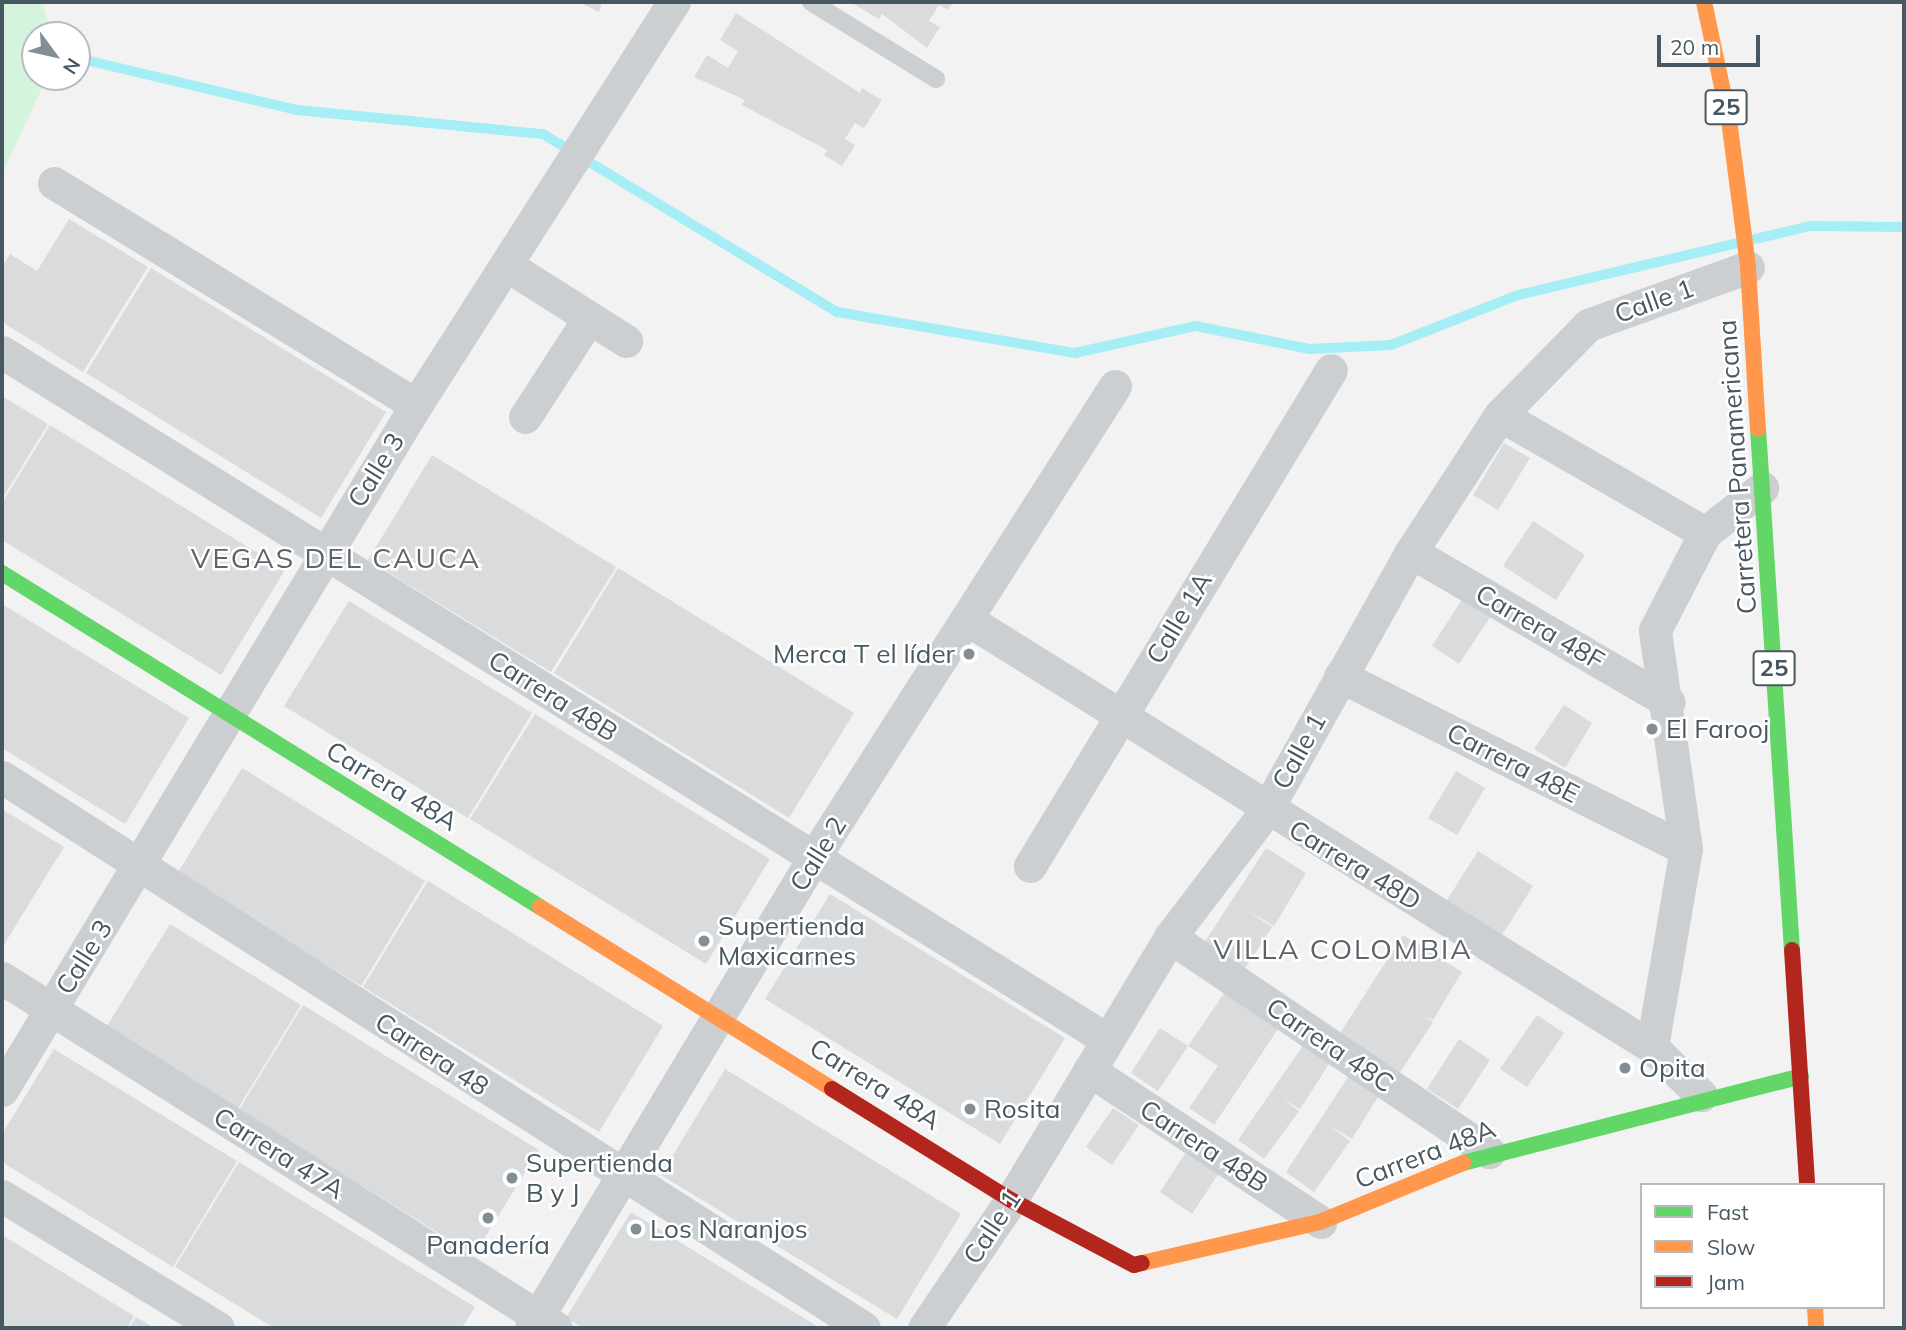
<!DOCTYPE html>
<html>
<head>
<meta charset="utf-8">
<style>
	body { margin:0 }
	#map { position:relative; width:1906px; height:1330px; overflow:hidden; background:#f3f2f2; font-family:Mulish,sans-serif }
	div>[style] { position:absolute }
	.green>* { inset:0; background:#d5f4dd }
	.stream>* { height:10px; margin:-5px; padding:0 5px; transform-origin:5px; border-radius:5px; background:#a6eef6 }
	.building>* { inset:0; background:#dadbdc }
	.lane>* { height:18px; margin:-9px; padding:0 9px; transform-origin:9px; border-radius:9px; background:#cccfd2 }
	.street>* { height:33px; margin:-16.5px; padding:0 16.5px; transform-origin:16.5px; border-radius:16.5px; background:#cccfd2 }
	.fast>* { height:16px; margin:-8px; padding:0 8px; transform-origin:8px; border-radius:8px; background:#63d668 }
	.slow>* { height:16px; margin:-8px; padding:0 8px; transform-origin:8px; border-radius:8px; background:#ff974d }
	.jam>* { height:16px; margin:-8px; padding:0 8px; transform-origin:8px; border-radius:8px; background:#b3261e }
	.dots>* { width:19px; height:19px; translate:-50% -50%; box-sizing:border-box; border:4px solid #fff; border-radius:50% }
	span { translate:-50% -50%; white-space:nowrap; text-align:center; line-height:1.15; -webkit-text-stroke:5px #fff; paint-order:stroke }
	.shield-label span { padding:2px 5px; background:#fff; border:2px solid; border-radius:5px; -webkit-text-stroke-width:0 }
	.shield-label { font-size:24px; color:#475862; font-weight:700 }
	.street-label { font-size:26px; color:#475862 }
	.poi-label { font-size:26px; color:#475862 }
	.right { translate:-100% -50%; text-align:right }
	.left { translate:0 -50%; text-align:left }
	.neighbourhood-label { font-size:28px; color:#5d6368; letter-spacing:2px }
	.frame { position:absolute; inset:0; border:4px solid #475862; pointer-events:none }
	.legend { position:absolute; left:1640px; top:1183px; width:245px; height:126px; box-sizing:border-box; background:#fff; border:2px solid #b5bcc0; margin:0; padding:9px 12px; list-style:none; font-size:21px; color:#475862 }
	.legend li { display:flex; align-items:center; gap:14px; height:35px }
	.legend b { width:35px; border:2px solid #b5bcc0 }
	.north { position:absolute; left:21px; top:21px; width:70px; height:70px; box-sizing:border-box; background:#fff; border:2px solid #b5bcc0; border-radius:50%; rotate:123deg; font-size:19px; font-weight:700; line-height:28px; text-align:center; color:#475862 }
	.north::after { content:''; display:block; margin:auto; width:24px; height:32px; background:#838e94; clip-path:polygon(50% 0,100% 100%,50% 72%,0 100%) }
	.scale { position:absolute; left:1657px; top:35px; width:103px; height:32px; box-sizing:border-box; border:4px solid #475862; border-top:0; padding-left:9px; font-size:21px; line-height:24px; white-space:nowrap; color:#475862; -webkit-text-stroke:5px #fff; paint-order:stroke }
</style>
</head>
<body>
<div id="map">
	<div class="green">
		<div style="clip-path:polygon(2px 2px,42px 2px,52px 35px,35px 35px,35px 77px,47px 77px,2px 175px)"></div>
	</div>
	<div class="stream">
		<div style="left:77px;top:58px;width:226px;rotate:13.3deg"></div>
		<div style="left:297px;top:110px;width:247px;rotate:5.6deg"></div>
		<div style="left:543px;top:134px;width:344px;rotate:31.2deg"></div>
		<div style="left:837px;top:312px;width:242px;rotate:9.8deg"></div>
		<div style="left:1075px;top:353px;width:124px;rotate:-12.6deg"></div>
		<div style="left:1196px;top:326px;width:115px;rotate:11.5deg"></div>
		<div style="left:1309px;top:349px;width:82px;rotate:-2.8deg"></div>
		<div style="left:1391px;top:345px;width:136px;rotate:-21.5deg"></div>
		<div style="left:1518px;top:295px;width:301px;rotate:-13.3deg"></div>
		<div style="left:1811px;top:226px;width:93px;rotate:0.6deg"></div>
	</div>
	<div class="building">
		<div style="clip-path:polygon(579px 2px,602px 2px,599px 12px)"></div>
		<div style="clip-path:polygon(850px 2px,953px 2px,948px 10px,939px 5px,929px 21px,940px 27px,927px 48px,882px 14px,879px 19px)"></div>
		<div style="clip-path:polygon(736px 13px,860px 93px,862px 88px,882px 100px,864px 128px,855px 123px,845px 139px,855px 145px,842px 166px,824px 155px,827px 150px,742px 105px,745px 100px,694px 77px,707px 55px,728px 68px,738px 51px,720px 40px)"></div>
		<div style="clip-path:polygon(69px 219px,148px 267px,83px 372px,2px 322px,2px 267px,10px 254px,37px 271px)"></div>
		<div style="clip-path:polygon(151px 268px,386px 412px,321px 518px,86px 373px)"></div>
		<div style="clip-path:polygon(2px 396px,48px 424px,2px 499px)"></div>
		<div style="clip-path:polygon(50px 425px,285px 570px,221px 675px,2px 540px,2px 503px)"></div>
		<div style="clip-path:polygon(1504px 443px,1530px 458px,1498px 510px,1473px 495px)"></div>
		<div style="clip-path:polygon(432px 455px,616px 567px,551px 672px,368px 560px)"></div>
		<div style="clip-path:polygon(1533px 521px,1585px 555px,1556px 600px,1503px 566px)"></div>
		<div style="clip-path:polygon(618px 568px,854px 713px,789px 818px,554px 673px)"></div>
		<div style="clip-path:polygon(1463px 598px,1491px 616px,1459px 664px,1432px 646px)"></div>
		<div style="clip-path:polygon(349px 601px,532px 713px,468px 818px,284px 706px)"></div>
		<div style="clip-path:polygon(2px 604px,189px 718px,125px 824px,2px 748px)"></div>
		<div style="clip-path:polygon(1564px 705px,1592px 723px,1565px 768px,1534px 749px)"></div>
		<div style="clip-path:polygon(535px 714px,770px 859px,706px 964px,470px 819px)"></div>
		<div style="clip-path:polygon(242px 768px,425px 881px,361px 986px,177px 874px)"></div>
		<div style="clip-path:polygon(1456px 771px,1485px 788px,1457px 835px,1428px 818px)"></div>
		<div style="clip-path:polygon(2px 809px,64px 847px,2px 948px)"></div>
		<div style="clip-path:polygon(1266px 848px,1306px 873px,1274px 926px,1245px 909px,1272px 927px,1242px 973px,1202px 946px)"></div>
		<div style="clip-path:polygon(1478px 851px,1533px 886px,1502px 935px,1447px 900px)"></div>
		<div style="clip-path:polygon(428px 881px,663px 1026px,599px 1132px,363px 987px)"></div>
		<div style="clip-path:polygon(830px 894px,1065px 1038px,1000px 1144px,765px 999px)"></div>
		<div style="clip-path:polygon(170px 924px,301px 1005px,237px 1110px,105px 1029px)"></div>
		<div style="clip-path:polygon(1403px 935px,1462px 972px,1433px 1020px,1424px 1016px,1433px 1022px,1399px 1074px,1339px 1035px)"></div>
		<div style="clip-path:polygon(1225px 992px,1278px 1029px,1214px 1125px,1189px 1108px,1218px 1066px,1188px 1046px)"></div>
		<div style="clip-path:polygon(303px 1005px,539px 1150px,474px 1255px,239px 1110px)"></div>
		<div style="clip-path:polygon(1537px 1015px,1564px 1033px,1527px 1087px,1500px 1069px)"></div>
		<div style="clip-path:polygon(1160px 1028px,1188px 1046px,1158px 1091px,1131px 1073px)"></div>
		<div style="clip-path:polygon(1459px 1039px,1490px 1060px,1458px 1109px,1427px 1089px)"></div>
		<div style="clip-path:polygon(1304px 1044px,1331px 1061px,1300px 1109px,1283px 1099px,1299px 1111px,1264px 1159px,1238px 1140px)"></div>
		<div style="clip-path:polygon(54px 1049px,237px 1161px,173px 1267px,2px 1162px,2px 1134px)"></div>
		<div style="clip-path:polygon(725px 1069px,961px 1214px,897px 1319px,661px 1175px)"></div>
		<div style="clip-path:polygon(1350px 1074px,1381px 1092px,1352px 1139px,1329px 1125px,1350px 1141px,1314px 1192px,1286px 1172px)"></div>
		<div style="clip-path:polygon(1113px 1108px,1139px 1125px,1112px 1165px,1086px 1147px)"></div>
		<div style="clip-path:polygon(1190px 1146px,1223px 1167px,1192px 1214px,1160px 1192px)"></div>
		<div style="clip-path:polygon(239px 1162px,475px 1307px,462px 1328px,274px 1328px,175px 1267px)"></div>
		<div style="clip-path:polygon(631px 1212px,761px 1292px,820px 1328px,584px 1328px,566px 1318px)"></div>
		<div style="clip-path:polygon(2px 1235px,134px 1316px,127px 1328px,2px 1328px)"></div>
		<div style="clip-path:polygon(136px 1317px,155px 1328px,129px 1328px)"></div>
	</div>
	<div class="lane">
		<div style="left:811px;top:2px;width:147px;rotate:31.6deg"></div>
	</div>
	<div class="street">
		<div style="left:54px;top:183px;width:425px;rotate:31.5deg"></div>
		<div style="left:508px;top:266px;width:140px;rotate:32.4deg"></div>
		<div style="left:2px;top:352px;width:1300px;rotate:31.89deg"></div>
		<div style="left:1500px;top:415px;width:237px;rotate:29.9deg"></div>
		<div style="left:525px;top:417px;width:118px;rotate:-57.1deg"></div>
		<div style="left:1411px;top:552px;width:298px;rotate:30.2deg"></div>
		<div style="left:968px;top:620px;width:806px;rotate:31.98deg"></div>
		<div style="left:1652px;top:1047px;width:69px;rotate:44.4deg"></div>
		<div style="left:1340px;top:676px;width:387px;rotate:26.6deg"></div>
		<div style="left:2px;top:777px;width:1023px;rotate:32.59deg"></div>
		<div style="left:1030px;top:866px;width:580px;rotate:-58.75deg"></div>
		<div style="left:1170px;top:937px;width:385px;rotate:34deg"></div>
		<div style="left:2px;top:978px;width:655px;rotate:32.28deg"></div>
		<div style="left:1652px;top:1047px;width:201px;rotate:-80.3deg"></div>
		<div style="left:1686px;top:849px;width:221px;rotate:-98.1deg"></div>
		<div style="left:1655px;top:630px;width:109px;rotate:-62.7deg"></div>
		<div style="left:1705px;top:533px;width:73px;rotate:-38.3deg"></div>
		<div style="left:1089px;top:1070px;width:277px;rotate:33.3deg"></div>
		<div style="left:2px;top:1090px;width:800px;rotate:-58.85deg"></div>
		<div style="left:416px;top:405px;width:479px;rotate:-57.4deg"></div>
		<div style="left:2px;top:1196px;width:253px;rotate:31.4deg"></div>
		<div style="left:531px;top:1328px;width:549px;rotate:-59deg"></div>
		<div style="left:814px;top:857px;width:559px;rotate:-57.42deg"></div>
		<div style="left:924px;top:1328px;width:155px;rotate:-55.8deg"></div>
		<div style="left:1011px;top:1200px;width:307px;rotate:-58.8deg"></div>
		<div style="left:1170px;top:937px;width:158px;rotate:-52.7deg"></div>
		<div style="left:1266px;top:811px;width:297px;rotate:-60.8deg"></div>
		<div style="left:1411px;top:552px;width:163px;rotate:-57deg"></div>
		<div style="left:1500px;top:415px;width:126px;rotate:-45.6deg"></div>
		<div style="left:1588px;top:325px;width:170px;rotate:-19.9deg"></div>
	</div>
	<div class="fast">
		<div style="left:1758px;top:429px;width:522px;rotate:86.27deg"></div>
		<div style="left:2px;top:573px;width:633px;rotate:31.83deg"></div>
		<div style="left:1463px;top:1163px;width:349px;rotate:-14.4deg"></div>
	</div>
	<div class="slow">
		<div style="left:1704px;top:2px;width:121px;rotate:78deg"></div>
		<div style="left:1729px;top:120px;width:148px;rotate:82.6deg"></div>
		<div style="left:1748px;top:267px;width:162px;rotate:86.5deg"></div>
		<div style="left:540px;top:907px;width:344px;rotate:31.9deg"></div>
		<div style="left:1142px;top:1263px;width:183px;rotate:-13deg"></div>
		<div style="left:1320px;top:1222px;width:155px;rotate:-22.4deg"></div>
		<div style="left:1815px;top:1307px;width:21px;rotate:87deg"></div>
	</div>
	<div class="jam">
		<div style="left:1792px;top:950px;width:235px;rotate:86.3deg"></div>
		<div style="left:832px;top:1089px;width:211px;rotate:31.8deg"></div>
		<div style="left:1011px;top:1200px;width:139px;rotate:27.9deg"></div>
		<div style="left:1134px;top:1265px;width:8px;rotate:-14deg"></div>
	</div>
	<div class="dots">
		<div style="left:969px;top:654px;background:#838e94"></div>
		<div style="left:1652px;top:729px;background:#838e94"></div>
		<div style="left:704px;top:941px;background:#838e94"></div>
		<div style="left:1625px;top:1068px;background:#838e94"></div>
		<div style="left:970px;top:1109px;background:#838e94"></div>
		<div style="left:512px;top:1178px;background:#838e94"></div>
		<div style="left:488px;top:1218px;background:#838e94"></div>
		<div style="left:636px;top:1229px;background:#838e94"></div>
	</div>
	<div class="shield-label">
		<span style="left:1726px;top:107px">25</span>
		<span style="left:1774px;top:668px">25</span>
	</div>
	<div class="street-label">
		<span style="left:1654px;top:301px;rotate:-20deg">Calle 1</span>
		<span style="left:1737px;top:467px;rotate:-94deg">Carretera Panamericana</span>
		<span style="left:376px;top:470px;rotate:-58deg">Calle 3</span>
		<span style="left:1179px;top:618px;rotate:-59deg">Calle 1A</span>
		<span style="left:1540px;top:627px;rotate:30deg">Carrera 48F</span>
		<span style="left:553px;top:696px;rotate:32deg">Carrera 48B</span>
		<span style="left:1299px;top:751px;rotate:-61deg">Calle 1</span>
		<span style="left:1513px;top:763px;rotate:27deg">Carrera 48E</span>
		<span style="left:392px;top:786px;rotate:31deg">Carrera 48A</span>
		<span style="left:818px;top:854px;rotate:-58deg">Calle 2</span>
		<span style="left:1355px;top:865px;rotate:31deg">Carrera 48D</span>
		<span style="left:84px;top:957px;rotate:-58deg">Calle 3</span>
		<span style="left:1330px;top:1045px;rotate:34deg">Carrera 48C</span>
		<span style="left:432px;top:1054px;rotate:33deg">Carrera 48</span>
		<span style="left:875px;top:1084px;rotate:32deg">Carrera 48A</span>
		<span style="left:1204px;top:1146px;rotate:33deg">Carrera 48B</span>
		<span style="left:279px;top:1153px;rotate:32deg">Carrera 47A</span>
		<span style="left:1425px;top:1154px;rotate:-21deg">Carrera 48A</span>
		<span style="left:992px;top:1227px;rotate:-57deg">Calle 1</span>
	</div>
	<div class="poi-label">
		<span class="right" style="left:955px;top:654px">Merca T el líder</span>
		<span class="left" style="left:1666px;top:729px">El Farooj</span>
		<span class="left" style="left:718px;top:941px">Supertienda<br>Maxicarnes</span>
		<span class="left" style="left:1639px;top:1068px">Opita</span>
		<span class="left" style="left:984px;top:1109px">Rosita</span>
		<span class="left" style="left:526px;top:1178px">Supertienda<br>B y J</span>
		<span class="left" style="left:650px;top:1229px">Los Naranjos</span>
		<span style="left:488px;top:1245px">Panadería</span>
	</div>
	<div class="neighbourhood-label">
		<span style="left:336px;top:558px">VEGAS DEL CAUCA</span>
		<span style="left:1343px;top:949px">VILLA COLOMBIA</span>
	</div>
	<div class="frame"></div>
	<ul class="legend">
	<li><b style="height:9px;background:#63d668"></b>Fast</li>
	<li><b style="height:9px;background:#ff974d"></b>Slow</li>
	<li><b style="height:9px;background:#b3261e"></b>Jam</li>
	</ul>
	<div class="north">N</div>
	<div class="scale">20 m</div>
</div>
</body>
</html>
